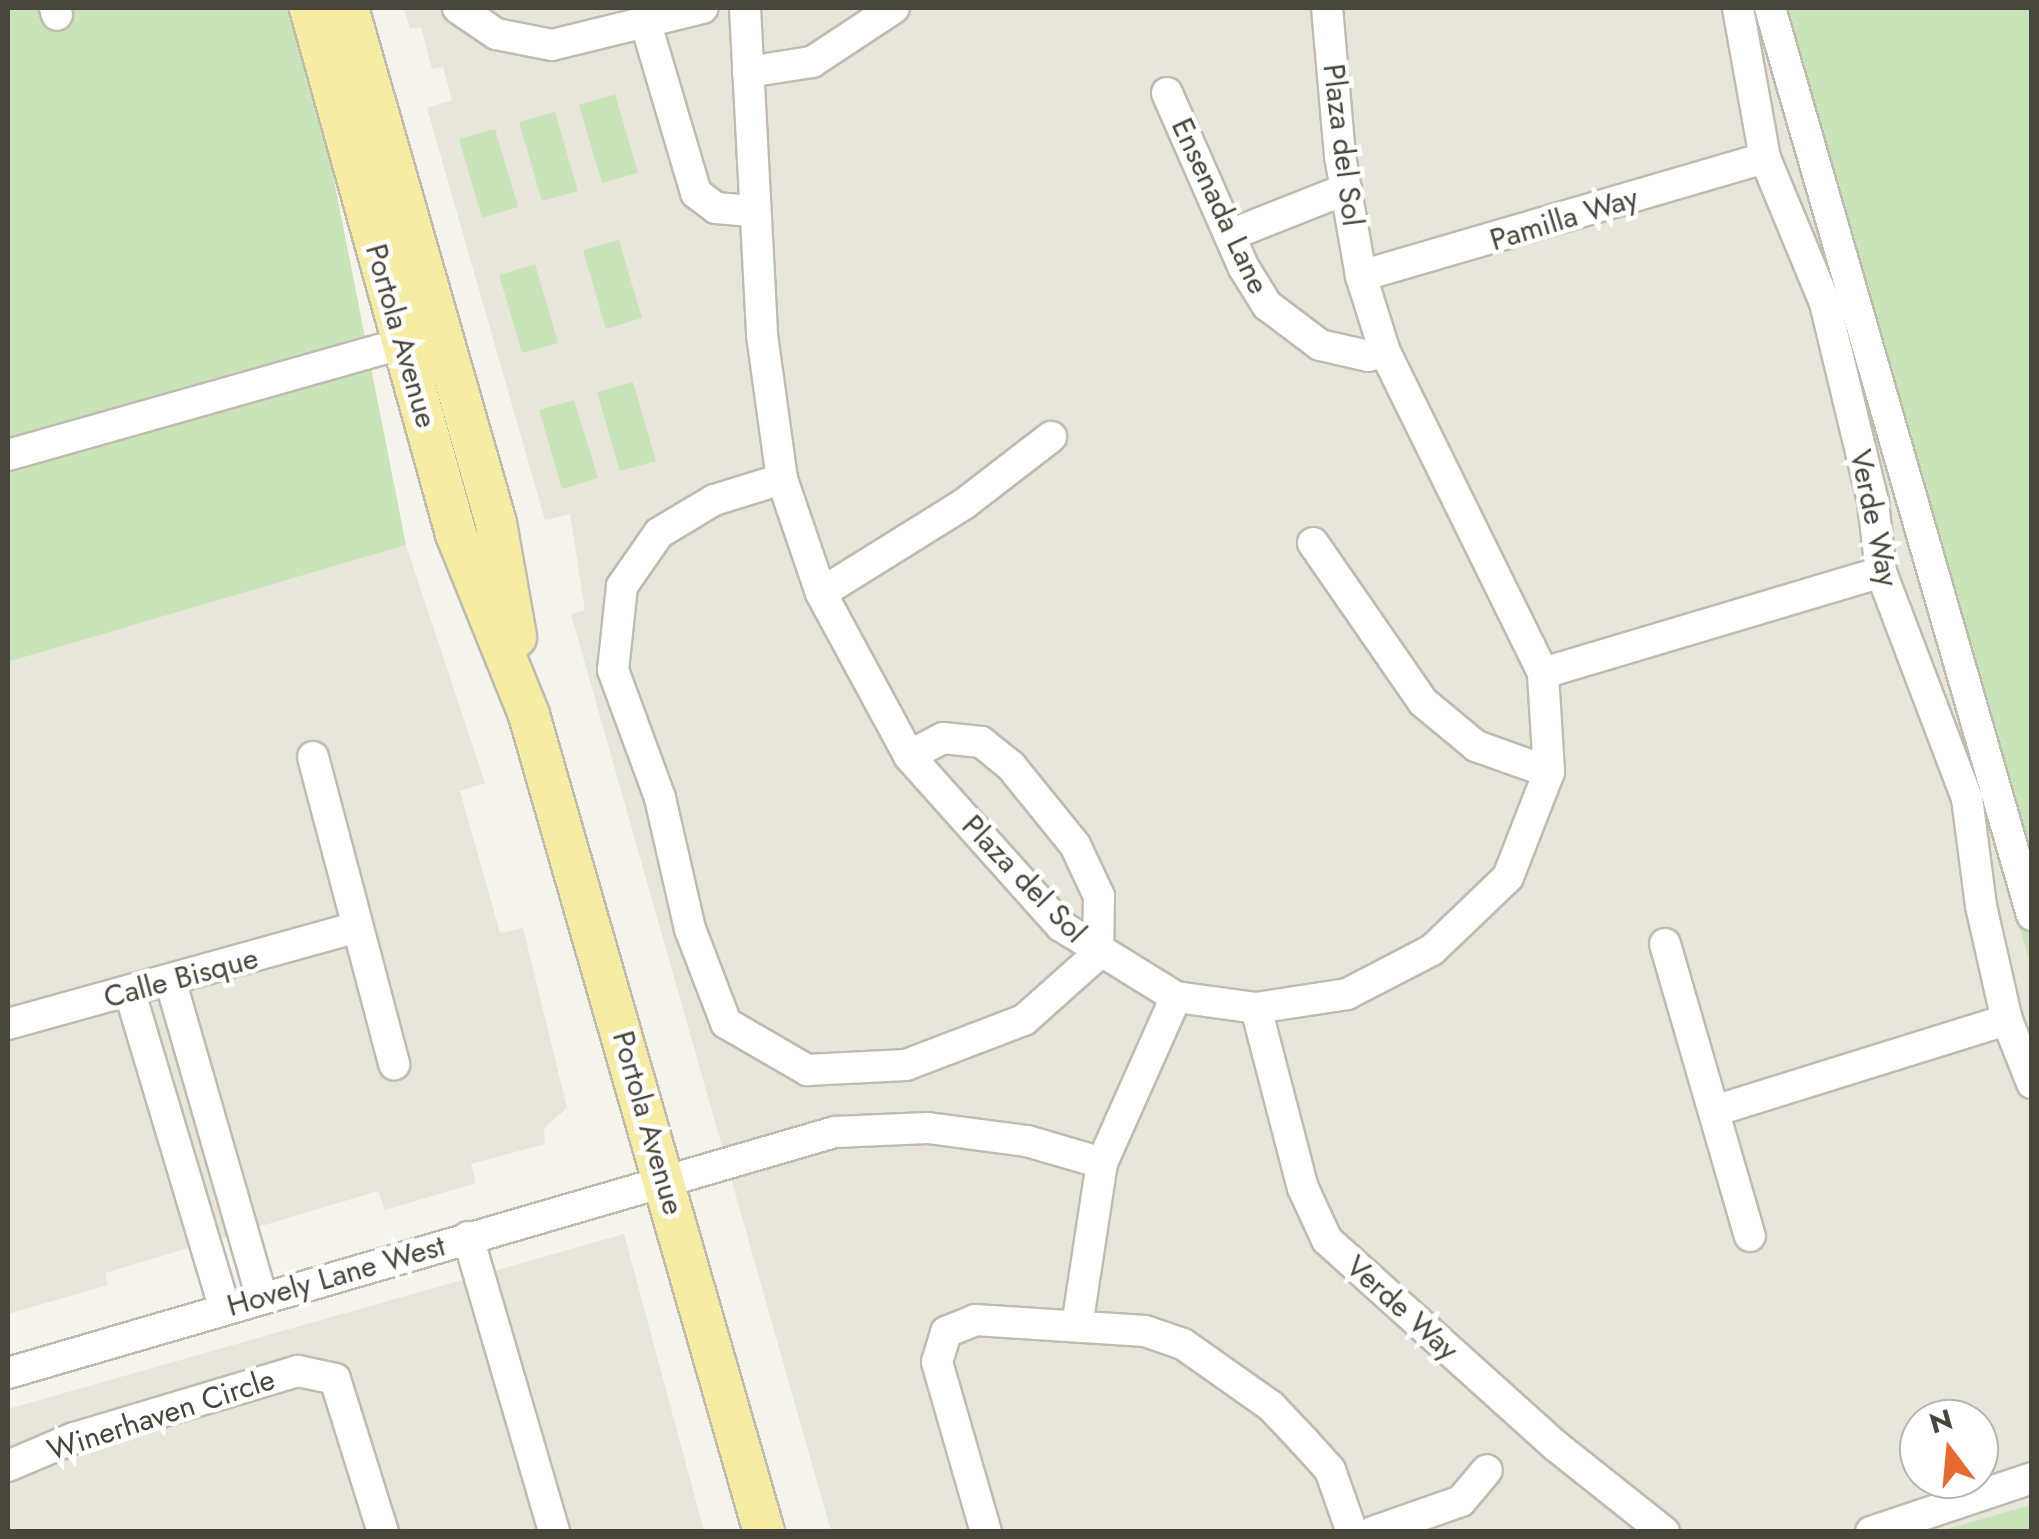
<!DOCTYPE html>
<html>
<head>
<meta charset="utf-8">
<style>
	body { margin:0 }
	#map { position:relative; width:2039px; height:1539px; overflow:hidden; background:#f4f3ec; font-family:Jost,sans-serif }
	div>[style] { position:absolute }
	.residential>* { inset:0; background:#e8e6da }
	.green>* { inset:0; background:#c9e4b8 }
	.roads { filter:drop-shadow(2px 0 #bfbcaf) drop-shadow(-2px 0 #bfbcaf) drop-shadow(0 2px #bfbcaf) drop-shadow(0 -2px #bfbcaf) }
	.minor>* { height:30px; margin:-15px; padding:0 15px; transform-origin:15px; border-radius:15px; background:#fff }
	.major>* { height:40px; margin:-20px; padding:0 20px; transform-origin:20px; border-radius:20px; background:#f6eca3 }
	span { translate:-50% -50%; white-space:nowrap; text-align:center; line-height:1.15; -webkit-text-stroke:9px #fff; paint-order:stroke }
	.street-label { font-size:30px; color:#48453a }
	.frame { position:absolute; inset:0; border:10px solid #48453a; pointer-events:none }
	.north { position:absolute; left:1899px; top:1399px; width:100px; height:100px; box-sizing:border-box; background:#fff; border:2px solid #b6b5b0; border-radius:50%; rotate:344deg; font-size:28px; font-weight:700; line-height:40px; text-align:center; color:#48453a }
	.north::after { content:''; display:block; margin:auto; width:35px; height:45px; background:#e76b30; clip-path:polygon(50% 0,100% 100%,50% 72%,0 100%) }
</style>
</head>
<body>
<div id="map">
	<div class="residential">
		<div style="clip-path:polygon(evenodd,404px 8px,1758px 8px,2031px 968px,2031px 1505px,1940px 1532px,831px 1531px,571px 614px,585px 610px,570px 514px,545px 520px,427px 108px,452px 100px,443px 67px,432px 69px,421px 27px,410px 29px,404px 8px,1919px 1419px,1979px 1419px,1979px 1479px,1919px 1479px,1919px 1419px)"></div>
		<div style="clip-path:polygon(406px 545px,485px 783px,460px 791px,500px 933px,523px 928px,567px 1108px,544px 1128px,545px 1144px,471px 1164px,476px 1183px,385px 1210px,378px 1191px,105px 1273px,108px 1285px,8px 1314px,8px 662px)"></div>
		<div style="clip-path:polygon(624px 1234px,704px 1531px,8px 1532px,8px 1409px)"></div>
	</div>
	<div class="green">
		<div style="clip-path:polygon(8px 8px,300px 8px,406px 545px,8px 662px)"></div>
		<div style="clip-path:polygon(1758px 8px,2031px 8px,2031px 968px)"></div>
		<div style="clip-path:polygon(615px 94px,638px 173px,602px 183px,579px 105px)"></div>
		<div style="clip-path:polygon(555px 112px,578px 191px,542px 201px,519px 122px)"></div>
		<div style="clip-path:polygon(495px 129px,518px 207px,482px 218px,459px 139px)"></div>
		<div style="clip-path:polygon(619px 240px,642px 318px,606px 329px,583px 250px)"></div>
		<div style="clip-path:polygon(535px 264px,558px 343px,522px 353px,499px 275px)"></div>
		<div style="clip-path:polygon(633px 382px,656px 461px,620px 471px,597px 392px)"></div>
		<div style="clip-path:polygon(574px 400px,598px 478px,562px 489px,539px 410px)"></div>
		<div style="clip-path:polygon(2031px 1505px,2031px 1531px,1940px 1531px)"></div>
	</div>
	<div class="roads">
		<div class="minor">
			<div style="left:55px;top:8px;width:7px;rotate:74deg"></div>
			<div style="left:458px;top:8px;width:46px;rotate:34.4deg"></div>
			<div style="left:496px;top:34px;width:57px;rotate:11.1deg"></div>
			<div style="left:552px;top:45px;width:155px;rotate:-13.8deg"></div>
			<div style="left:745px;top:8px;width:327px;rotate:87deg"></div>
			<div style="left:762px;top:335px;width:145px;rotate:82.1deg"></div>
			<div style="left:782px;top:479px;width:120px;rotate:71.1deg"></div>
			<div style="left:821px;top:593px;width:185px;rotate:61.6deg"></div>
			<div style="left:909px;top:756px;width:228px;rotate:48.2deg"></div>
			<div style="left:1061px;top:926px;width:135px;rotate:31.7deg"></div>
			<div style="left:1176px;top:997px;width:81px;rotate:7.8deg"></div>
			<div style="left:1256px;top:1008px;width:92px;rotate:-8.7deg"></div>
			<div style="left:1347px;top:994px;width:96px;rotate:-27.4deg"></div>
			<div style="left:1432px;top:950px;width:105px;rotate:-43.8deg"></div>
			<div style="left:1508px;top:877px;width:113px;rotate:-68.7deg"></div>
			<div style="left:1549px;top:772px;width:99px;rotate:-93.5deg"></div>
			<div style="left:1543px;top:673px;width:358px;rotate:-116.2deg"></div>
			<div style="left:1385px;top:352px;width:80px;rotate:-107.5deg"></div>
			<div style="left:1361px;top:276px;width:122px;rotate:-99.9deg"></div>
			<div style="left:1340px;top:156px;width:149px;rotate:-95deg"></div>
			<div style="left:1738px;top:8px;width:152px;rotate:79.8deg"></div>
			<div style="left:1765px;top:158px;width:157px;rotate:67.5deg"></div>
			<div style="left:1825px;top:303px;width:205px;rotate:76.4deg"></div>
			<div style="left:1873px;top:502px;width:70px;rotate:83.5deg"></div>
			<div style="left:1881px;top:572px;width:242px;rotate:69.2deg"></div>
			<div style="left:1967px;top:798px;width:109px;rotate:82.6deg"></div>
			<div style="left:1981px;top:906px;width:117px;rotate:77.2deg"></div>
			<div style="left:2007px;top:1020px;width:68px;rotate:68.4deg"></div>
			<div style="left:1770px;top:8px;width:944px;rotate:73.89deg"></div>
			<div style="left:646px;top:24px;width:176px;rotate:73.5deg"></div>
			<div style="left:696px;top:193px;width:25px;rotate:37deg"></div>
			<div style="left:716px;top:208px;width:35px;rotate:5deg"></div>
			<div style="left:748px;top:72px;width:65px;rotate:-8.9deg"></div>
			<div style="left:812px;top:62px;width:98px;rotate:-33.4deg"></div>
			<div style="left:1167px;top:93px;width:191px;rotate:66.3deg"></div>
			<div style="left:1244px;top:268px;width:44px;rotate:58.1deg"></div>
			<div style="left:1267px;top:305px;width:66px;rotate:37deg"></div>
			<div style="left:1320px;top:345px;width:49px;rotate:12.9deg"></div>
			<div style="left:1368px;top:356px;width:17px;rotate:-13deg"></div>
			<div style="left:1230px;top:235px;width:125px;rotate:-21.6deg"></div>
			<div style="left:1361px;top:276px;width:421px;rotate:-16.3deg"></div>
			<div style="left:8px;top:455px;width:411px;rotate:-15.8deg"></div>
			<div style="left:782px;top:479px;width:71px;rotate:162.8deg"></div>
			<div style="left:714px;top:500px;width:64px;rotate:149deg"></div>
			<div style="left:659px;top:533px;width:65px;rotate:124.9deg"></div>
			<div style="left:622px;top:586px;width:84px;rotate:96.1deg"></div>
			<div style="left:613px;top:670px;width:136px;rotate:69.8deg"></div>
			<div style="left:660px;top:798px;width:134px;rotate:77.1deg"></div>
			<div style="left:690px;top:929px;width:101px;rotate:69deg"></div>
			<div style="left:726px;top:1023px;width:94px;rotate:30.1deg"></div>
			<div style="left:807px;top:1070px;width:99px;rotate:-2.9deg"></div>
			<div style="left:906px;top:1065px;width:126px;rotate:-20.9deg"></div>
			<div style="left:1024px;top:1020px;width:99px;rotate:-41.7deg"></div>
			<div style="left:1098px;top:954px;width:58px;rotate:-89deg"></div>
			<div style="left:1099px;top:896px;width:56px;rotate:-115.2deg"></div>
			<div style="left:1075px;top:845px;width:102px;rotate:-129deg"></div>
			<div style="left:1011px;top:766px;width:38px;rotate:-141deg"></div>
			<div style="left:981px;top:742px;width:38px;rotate:-174deg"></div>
			<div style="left:943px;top:738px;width:38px;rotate:152deg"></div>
			<div style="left:1313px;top:543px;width:193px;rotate:55.3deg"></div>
			<div style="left:1423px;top:702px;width:69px;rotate:39.7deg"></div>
			<div style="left:1476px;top:746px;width:77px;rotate:19.6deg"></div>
			<div style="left:821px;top:593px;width:168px;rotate:-31.9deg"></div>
			<div style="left:964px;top:504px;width:110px;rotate:-37.6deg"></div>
			<div style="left:1543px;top:673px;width:353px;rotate:-16.6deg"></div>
			<div style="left:313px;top:757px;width:318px;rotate:75.2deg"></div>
			<div style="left:1665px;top:944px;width:304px;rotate:73.8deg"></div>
			<div style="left:171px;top:983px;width:328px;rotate:73.9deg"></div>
			<div style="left:130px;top:993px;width:330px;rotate:73.3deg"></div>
			<div style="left:1256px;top:1008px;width:186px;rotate:75.4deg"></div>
			<div style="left:1303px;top:1188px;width:57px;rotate:65.2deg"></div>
			<div style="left:1327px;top:1240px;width:308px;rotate:42deg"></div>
			<div style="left:1556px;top:1446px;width:138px;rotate:38.5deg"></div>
			<div style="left:8px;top:1024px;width:358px;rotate:-15.5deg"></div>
			<div style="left:1714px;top:1111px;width:307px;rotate:-17.3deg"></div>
			<div style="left:468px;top:1237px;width:307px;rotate:73.7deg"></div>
			<div style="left:1077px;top:1326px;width:165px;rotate:-81.3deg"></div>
			<div style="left:1102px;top:1163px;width:182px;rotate:-66deg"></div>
			<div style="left:8px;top:1373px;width:861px;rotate:-16.25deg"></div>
			<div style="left:835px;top:1132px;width:93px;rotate:-2.5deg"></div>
			<div style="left:928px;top:1128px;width:100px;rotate:7.5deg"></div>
			<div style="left:1027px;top:1141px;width:78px;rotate:16.3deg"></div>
			<div style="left:8px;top:1466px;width:72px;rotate:-23deg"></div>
			<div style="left:74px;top:1438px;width:234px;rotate:-16.7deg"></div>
			<div style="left:298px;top:1371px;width:38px;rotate:12deg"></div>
			<div style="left:335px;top:1379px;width:160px;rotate:72.6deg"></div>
			<div style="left:986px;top:1532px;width:177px;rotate:-106.1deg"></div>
			<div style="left:937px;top:1362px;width:31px;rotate:-73deg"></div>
			<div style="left:946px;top:1332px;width:31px;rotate:-22deg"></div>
			<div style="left:975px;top:1320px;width:170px;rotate:3.7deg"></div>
			<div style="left:1145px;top:1331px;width:40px;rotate:18.9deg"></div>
			<div style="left:1183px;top:1344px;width:108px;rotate:35.2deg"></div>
			<div style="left:1271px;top:1406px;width:48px;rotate:46.7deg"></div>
			<div style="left:1304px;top:1441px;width:39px;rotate:48deg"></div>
			<div style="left:1330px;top:1470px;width:66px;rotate:70.5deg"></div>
			<div style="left:1373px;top:1532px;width:93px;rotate:-19.4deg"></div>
			<div style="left:1461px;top:1501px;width:40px;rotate:-50deg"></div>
			<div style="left:1871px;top:1532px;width:170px;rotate:-18.5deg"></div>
		</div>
		<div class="major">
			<div style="left:310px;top:8px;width:546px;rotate:74.49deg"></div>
			<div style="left:456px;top:534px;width:195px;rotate:68deg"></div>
			<div style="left:529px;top:715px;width:850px;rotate:73.95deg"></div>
			<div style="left:348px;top:8px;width:536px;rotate:73.97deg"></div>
			<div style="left:496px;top:523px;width:116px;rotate:80deg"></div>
		</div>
	</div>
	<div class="street-label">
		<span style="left:1343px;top:145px;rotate:83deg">Plaza del Sol</span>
		<span style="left:1220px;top:206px;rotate:65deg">Ensenada Lane</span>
		<span style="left:1564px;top:219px;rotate:-17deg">Pamilla Way</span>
		<span style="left:401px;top:336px;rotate:74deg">Portola Avenue</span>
		<span style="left:1874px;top:518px;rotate:78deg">Verde Way</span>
		<span style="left:1024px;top:879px;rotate:46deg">Plaza del Sol</span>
		<span style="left:181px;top:978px;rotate:-15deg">Calle Bisque</span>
		<span style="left:648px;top:1123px;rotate:74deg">Portola Avenue</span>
		<span style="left:336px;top:1276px;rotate:-16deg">Hovely Lane West</span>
		<span style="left:1402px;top:1308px;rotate:42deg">Verde Way</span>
		<span style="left:161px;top:1415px;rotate:-18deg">Winerhaven Circle</span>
	</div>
	<div class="frame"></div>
	<div class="north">N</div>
</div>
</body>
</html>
